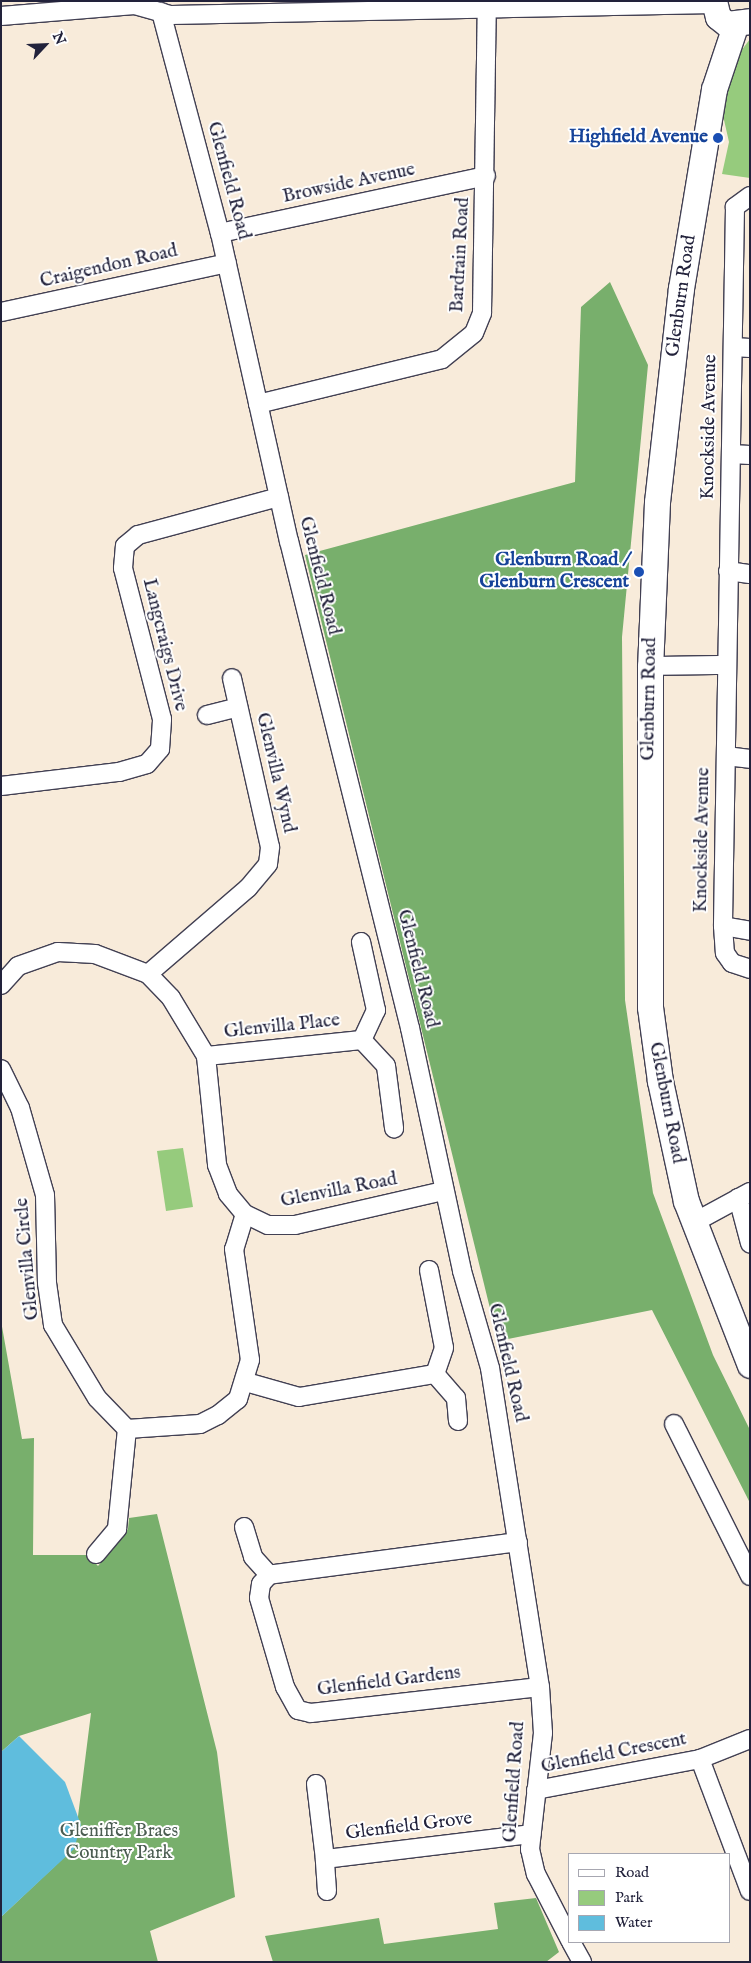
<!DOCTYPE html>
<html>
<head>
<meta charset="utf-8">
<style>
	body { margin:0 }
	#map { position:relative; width:751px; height:1963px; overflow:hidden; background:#f8ebda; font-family:"IM FELL English",serif }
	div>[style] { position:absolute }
	.green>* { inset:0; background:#96cb7d }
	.forest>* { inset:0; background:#78af6c }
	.water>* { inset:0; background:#5fbddd }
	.roads { filter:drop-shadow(1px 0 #424053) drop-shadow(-1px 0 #424053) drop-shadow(0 1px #424053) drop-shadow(0 -1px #424053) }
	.street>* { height:18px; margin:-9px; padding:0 9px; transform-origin:9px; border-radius:9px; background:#fff }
	.secondary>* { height:25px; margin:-12.5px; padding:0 12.5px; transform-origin:12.5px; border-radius:12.5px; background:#fff }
	.dots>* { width:14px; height:14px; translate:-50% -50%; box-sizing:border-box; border:2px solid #fff; border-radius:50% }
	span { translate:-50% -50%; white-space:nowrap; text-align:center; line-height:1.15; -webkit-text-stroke:4px #fff; paint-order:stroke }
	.transit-label { font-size:19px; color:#164399; font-weight:700 }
	.right { translate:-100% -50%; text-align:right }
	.street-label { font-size:19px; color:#22223b }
	.park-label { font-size:19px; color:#4b5d52 }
	.frame { position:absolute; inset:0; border:2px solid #22223b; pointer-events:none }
	.legend { position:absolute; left:568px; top:1853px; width:162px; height:90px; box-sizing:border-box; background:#fff; border:1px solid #a7a7b1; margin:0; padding:6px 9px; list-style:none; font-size:15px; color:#22223b }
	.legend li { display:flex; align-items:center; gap:10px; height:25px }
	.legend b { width:25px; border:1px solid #a7a7b1 }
	.north { position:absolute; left:20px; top:20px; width:50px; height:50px; -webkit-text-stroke:4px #fff; paint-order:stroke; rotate:65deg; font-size:14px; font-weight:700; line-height:20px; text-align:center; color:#22223b }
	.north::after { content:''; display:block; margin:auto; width:18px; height:22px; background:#22223b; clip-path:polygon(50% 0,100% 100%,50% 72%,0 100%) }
</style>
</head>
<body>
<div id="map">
	<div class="green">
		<div style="clip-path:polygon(750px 39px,750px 178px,722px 174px,729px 142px,719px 98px,729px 67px)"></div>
		<div style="clip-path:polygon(183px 1148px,193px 1207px,166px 1211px,157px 1151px)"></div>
	</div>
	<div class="forest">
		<div style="clip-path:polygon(610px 282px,648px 365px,622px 637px,625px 1000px,653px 1193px,713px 1355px,750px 1430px,750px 1503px,652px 1310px,498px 1341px,305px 555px,575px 482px,581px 307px)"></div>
		<div style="clip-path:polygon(1px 1321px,22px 1439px,34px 1438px,33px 1555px,88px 1555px,98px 1566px,128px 1529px,129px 1518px,157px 1514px,217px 1752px,235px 1897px,150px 1931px,158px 1962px,1px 1962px,1px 1917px,74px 1848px,91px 1713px,19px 1736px,1px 1752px)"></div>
		<div style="clip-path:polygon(536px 1898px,559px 1952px,546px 1962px,273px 1962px,265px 1936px,379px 1918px,384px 1944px,498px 1929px,494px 1903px)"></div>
	</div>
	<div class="water">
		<div style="clip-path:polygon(19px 1736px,65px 1782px,81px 1825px,74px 1849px,1px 1917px,1px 1752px)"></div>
	</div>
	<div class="roads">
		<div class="street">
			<div style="left:161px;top:12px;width:229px;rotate:75.1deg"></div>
			<div style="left:220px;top:233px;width:316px;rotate:77.4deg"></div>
			<div style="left:289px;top:541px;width:502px;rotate:76.05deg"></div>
			<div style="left:410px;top:1028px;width:249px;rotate:77.9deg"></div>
			<div style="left:462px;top:1271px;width:101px;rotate:73.9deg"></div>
			<div style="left:490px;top:1368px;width:323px;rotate:81.1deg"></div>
			<div style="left:540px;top:1687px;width:46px;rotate:86.3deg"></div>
			<div style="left:543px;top:1733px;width:117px;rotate:96.4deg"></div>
			<div style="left:530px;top:1849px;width:26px;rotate:77deg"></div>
			<div style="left:536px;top:1874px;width:74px;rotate:62.7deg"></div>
			<div style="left:1px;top:16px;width:134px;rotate:-4.7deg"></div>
			<div style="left:135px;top:5px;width:37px;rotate:16deg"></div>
			<div style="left:171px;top:15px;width:543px;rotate:-1.16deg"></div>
			<div style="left:750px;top:196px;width:19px;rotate:144deg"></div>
			<div style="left:735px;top:207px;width:719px;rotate:90.96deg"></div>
			<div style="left:723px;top:926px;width:27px;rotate:86deg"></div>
			<div style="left:725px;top:953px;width:12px;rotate:55deg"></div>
			<div style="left:732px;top:963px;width:19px;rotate:18deg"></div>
			<div style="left:220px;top:233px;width:272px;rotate:-12.1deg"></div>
			<div style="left:1px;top:312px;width:231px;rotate:-12.2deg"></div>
			<div style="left:733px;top:347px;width:17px;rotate:3deg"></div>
			<div style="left:258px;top:404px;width:189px;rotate:-13.7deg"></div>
			<div style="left:442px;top:359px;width:41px;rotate:-39.1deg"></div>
			<div style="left:474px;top:333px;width:22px;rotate:-68deg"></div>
			<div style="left:482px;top:313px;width:305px;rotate:-89.1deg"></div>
			<div style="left:731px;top:454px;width:19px;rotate:3deg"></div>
			<div style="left:728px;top:571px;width:22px;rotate:8deg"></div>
			<div style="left:650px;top:666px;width:76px;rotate:-0.8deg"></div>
			<div style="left:207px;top:715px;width:32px;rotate:-14deg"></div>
			<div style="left:726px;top:756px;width:24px;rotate:7deg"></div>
			<div style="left:1px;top:786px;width:119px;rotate:-6.8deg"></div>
			<div style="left:119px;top:772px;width:29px;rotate:-16deg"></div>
			<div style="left:147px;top:764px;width:20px;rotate:-49deg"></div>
			<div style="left:160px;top:749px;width:30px;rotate:-86deg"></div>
			<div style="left:162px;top:719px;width:156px;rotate:-104.5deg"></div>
			<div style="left:123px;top:568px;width:22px;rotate:-85deg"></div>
			<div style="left:125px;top:546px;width:17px;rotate:-40deg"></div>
			<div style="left:138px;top:535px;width:146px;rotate:-15.1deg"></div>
			<div style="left:723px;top:926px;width:27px;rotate:10deg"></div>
			<div style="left:361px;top:942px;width:70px;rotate:77.6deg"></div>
			<div style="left:376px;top:1010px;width:33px;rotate:115deg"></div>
			<div style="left:362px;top:1040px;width:35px;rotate:47deg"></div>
			<div style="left:386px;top:1066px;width:63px;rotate:82.6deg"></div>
			<div style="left:148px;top:974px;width:132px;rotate:-40.7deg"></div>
			<div style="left:248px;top:888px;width:31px;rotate:-50deg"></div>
			<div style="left:268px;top:864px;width:17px;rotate:-83deg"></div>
			<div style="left:270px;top:847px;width:173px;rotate:-102.7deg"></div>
			<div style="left:1px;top:985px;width:25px;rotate:-48deg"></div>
			<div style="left:18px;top:966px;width:42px;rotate:-19.3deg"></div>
			<div style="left:58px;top:952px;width:37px;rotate:3deg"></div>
			<div style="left:95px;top:954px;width:57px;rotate:20.7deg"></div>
			<div style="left:148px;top:974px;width:33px;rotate:46deg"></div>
			<div style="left:171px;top:998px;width:68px;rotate:58.9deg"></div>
			<div style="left:206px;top:1056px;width:110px;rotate:84.2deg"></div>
			<div style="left:217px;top:1165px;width:31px;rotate:69deg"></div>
			<div style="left:228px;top:1194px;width:26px;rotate:50deg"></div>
			<div style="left:245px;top:1214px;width:37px;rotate:107deg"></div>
			<div style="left:234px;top:1249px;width:112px;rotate:81.8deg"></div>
			<div style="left:250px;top:1360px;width:41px;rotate:107.1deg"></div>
			<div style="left:238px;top:1399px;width:26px;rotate:141deg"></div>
			<div style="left:218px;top:1415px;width:20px;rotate:153deg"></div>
			<div style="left:200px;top:1424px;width:73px;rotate:176.1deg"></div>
			<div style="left:127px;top:1429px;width:43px;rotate:-134.1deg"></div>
			<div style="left:97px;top:1398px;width:85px;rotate:-121.1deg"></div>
			<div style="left:53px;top:1325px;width:42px;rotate:-98.1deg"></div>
			<div style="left:47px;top:1283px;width:88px;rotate:-91.3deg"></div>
			<div style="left:45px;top:1195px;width:91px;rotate:-106deg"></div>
			<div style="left:20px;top:1108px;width:43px;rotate:-116deg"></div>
			<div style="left:206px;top:1056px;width:157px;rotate:-5.9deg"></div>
			<div style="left:738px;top:1198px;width:47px;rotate:75.1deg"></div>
			<div style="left:245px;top:1214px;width:25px;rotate:26deg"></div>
			<div style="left:268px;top:1225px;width:27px"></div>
			<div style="left:295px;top:1225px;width:152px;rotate:-12.9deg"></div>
			<div style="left:693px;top:1223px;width:65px;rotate:-28.5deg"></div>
			<div style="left:429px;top:1270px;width:79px;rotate:79.1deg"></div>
			<div style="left:444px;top:1348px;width:28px;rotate:109deg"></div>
			<div style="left:435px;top:1374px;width:32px;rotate:49deg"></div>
			<div style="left:456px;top:1398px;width:23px;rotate:85deg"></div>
			<div style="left:246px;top:1382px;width:55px;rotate:15.8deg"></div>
			<div style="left:299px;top:1397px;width:138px;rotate:-9.6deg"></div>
			<div style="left:674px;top:1424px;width:170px;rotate:63.4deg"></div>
			<div style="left:244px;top:1527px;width:31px;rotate:73deg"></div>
			<div style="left:253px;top:1557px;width:24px;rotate:48deg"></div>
			<div style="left:518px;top:1542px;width:251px;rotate:172.5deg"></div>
			<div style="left:269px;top:1575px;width:12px;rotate:132deg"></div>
			<div style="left:261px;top:1584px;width:14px;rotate:98deg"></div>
			<div style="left:259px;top:1598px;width:93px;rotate:73.7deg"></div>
			<div style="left:285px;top:1687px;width:26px;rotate:61deg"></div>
			<div style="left:298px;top:1710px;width:13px;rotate:13deg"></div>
			<div style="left:311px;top:1713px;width:230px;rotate:-6.5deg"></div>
			<div style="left:96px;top:1554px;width:33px;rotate:-50deg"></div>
			<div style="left:117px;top:1529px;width:100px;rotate:-84.3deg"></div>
			<div style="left:700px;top:1759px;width:141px;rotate:69.3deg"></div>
			<div style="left:316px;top:1784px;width:76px;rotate:83.2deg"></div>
			<div style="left:536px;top:1790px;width:167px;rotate:-10.7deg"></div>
			<div style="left:700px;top:1759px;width:54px;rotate:-21.8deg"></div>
			<div style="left:327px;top:1891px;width:32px;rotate:-94deg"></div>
			<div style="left:325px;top:1859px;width:208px;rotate:-6.9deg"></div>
			<div style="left:571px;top:1942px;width:23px;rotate:61deg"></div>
		</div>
		<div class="secondary">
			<div style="left:714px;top:1px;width:16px;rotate:76deg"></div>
			<div style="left:718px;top:17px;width:11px;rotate:38deg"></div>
			<div style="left:727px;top:24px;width:23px;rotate:-7deg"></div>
			<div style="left:735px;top:26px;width:66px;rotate:108.4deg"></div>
			<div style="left:714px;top:89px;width:202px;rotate:99.4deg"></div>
			<div style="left:681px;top:288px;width:215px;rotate:96.4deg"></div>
			<div style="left:657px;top:502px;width:164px;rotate:92.4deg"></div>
			<div style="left:650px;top:666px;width:341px;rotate:90deg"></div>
			<div style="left:650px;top:1007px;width:75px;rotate:82.3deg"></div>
			<div style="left:660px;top:1081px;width:123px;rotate:77.8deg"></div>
			<div style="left:686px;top:1201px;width:176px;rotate:68.7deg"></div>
		</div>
	</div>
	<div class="dots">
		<div style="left:718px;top:138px;background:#1a4fb4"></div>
		<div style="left:639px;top:572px;background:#1a4fb4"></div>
	</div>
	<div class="transit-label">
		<span class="right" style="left:708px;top:138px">Highfield Avenue</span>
		<span class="right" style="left:629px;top:572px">Glenburn Road /<br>Glenburn Crescent</span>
	</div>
	<div class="street-label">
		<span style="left:228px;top:181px;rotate:75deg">Glenfield Road</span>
		<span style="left:349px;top:184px;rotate:-12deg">Browside Avenue</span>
		<span style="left:461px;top:255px;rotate:-87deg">Bardrain Road</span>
		<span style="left:109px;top:267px;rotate:-13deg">Craigendon Road</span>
		<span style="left:682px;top:296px;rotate:-82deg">Glenburn Road</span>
		<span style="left:710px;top:427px;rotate:-89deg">Knockside Avenue</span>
		<span style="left:319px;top:576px;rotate:76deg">Glenfield Road</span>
		<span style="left:164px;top:645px;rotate:76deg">Langcraigs Drive</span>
		<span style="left:650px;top:699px;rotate:-89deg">Glenburn Road</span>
		<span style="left:275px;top:773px;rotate:77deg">Glenvilla Wynd</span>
		<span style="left:703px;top:840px;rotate:-89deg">Knockside Avenue</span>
		<span style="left:417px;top:969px;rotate:76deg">Glenfield Road</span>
		<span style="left:282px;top:1027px;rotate:-6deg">Glenvilla Place</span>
		<span style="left:666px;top:1103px;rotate:79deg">Glenburn Road</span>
		<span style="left:339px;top:1191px;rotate:-11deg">Glenvilla Road</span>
		<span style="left:28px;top:1259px;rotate:-95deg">Glenvilla Circle</span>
		<span style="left:507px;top:1363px;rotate:77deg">Glenfield Road</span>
		<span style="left:389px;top:1682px;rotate:-7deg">Glenfield Gardens</span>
		<span style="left:614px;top:1754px;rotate:-11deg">Glenfield Crescent</span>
		<span style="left:515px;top:1782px;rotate:-86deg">Glenfield Road</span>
		<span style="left:409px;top:1827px;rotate:-7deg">Glenfield Grove</span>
	</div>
	<div class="park-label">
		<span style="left:119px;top:1843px">Gleniffer Braes<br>Country Park</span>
	</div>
	<div class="frame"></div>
	<ul class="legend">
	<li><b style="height:6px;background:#fff"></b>Road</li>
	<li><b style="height:14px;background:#96cb7d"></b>Park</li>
	<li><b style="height:14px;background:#5fbddd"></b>Water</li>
	</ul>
	<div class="north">N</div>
</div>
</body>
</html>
